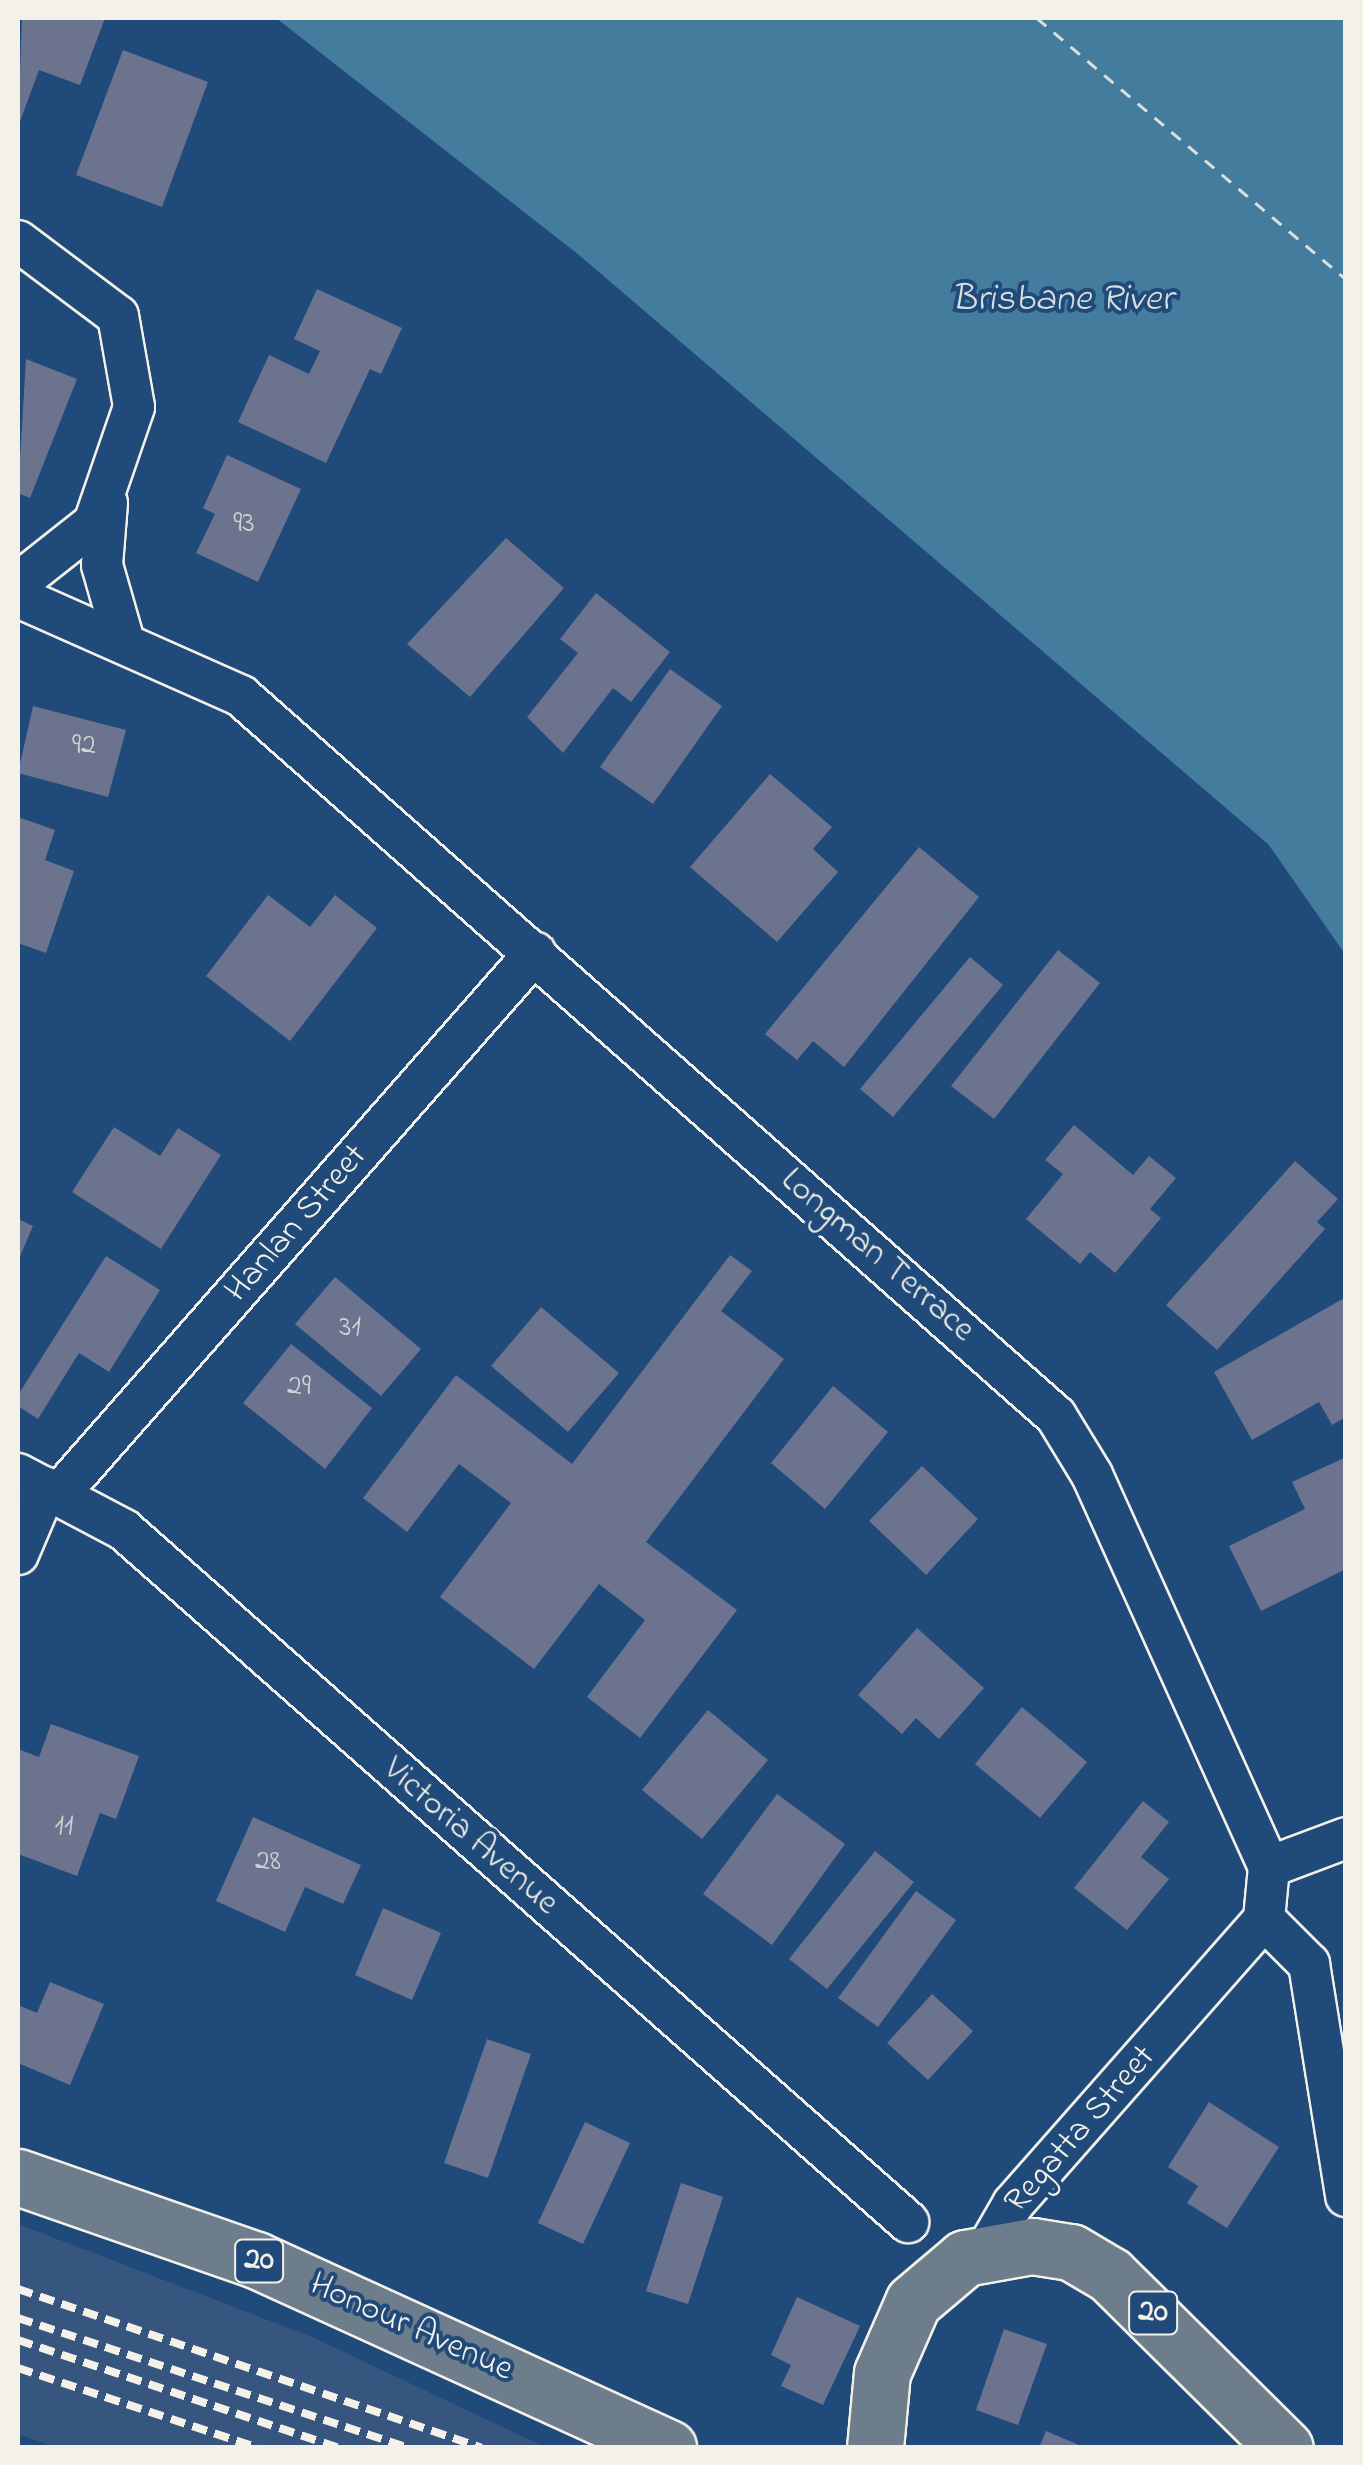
<!DOCTYPE html>
<html>
<head>
<meta charset="utf-8">
<style>
	body { margin:0 }
	#map { position:relative; width:1363px; height:2465px; overflow:hidden; background:#1f4a7a; font-family:"Indie Flower",sans-serif }
	div>[style] { position:absolute }
	.built>* { inset:0; background:#365680 }
	.water>* { inset:0; background:#437c9d }
	.ferry>* { height:2.5px; margin-top:-1.25px; transform-origin:0; background:repeating-linear-gradient(90deg,#d9dfdd 0 12px,transparent 0 22px) }
	.building>* { inset:0; background:#6b738f }
	.roads { filter:drop-shadow(2px 0 #f4f1e8) drop-shadow(-2px 0 #f4f1e8) drop-shadow(0 2px #f4f1e8) drop-shadow(0 -2px #f4f1e8) }
	.street>* { height:40px; margin:-20px; padding:0 20px; transform-origin:20px; border-radius:20px; background:#1f4a7a }
	.primary>* { height:55px; margin:-27.5px; padding:0 27.5px; transform-origin:27.5px; border-radius:27.5px; background:#6d7d8c }
	.rail>* { height:8px; margin-top:-4px; transform-origin:0; background:repeating-linear-gradient(90deg,#f4f1e8 0 15px,transparent 0 23px) }
	span { translate:-50% -50%; white-space:nowrap; text-align:center; line-height:1.15; -webkit-text-stroke:8px #1f4a7a; paint-order:stroke }
	.number-label { font-size:30px; color:#d2d2d2 }
	.number-label span { -webkit-text-stroke-width:0 }
	.shield-label span { padding:2px 8px; background:#1f4a7a; border:2px solid; border-radius:8px; -webkit-text-stroke-width:0 }
	.shield-label { font-size:32px; color:#f4f1e8; font-weight:700 }
	.street-label { font-size:35px; color:#f4f1e8 }
	.water-label { font-size:38px; color:#d9dfdd; font-style:italic }
	.frame { position:absolute; inset:0; border:20px solid #f4f1e8; pointer-events:none }
</style>
</head>
<body>
<div id="map">
	<div class="built">
		<div style="clip-path:polygon(18px 2224px,312px 2337px,545px 2447px,58px 2448px,18px 2434px)"></div>
	</div>
	<div class="water">
		<div style="clip-path:polygon(276px 18px,1345px 18px,1345px 954px,1268px 844px,579px 255px)"></div>
	</div>
	<div class="ferry">
		<div style="left:1037px;top:18px;width:404px;rotate:40.2deg"></div>
	</div>
	<div class="building">
		<div style="clip-path:polygon(22px 18px,105px 18px,80px 85px,39px 70px,18px 127px)"></div>
		<div style="clip-path:polygon(123px 50px,208px 82px,162px 207px,76px 175px)"></div>
		<div style="clip-path:polygon(317px 289px,402px 328px,381px 374px,370px 369px,326px 463px,238px 422px,269px 355px,309px 374px,320px 351px,294px 339px)"></div>
		<div style="clip-path:polygon(26px 359px,77px 379px,30px 498px,18px 493px)"></div>
		<div style="clip-path:polygon(227px 455px,301px 489px,258px 582px,196px 553px,215px 514px,203px 508px)"></div>
		<div style="clip-path:polygon(506px 538px,564px 588px,470px 697px,407px 644px)"></div>
		<div style="clip-path:polygon(596px 593px,670px 652px,631px 702px,613px 688px,563px 753px,527px 717px,578px 653px,560px 639px)"></div>
		<div style="clip-path:polygon(670px 669px,722px 706px,653px 804px,600px 767px)"></div>
		<div style="clip-path:polygon(33px 706px,126px 730px,108px 797px,18px 773px)"></div>
		<div style="clip-path:polygon(770px 774px,832px 827px,813px 849px,838px 872px,777px 942px,690px 867px)"></div>
		<div style="clip-path:polygon(18px 817px,55px 830px,45px 860px,74px 871px,46px 953px,18px 943px)"></div>
		<div style="clip-path:polygon(919px 847px,979px 897px,844px 1067px,813px 1041px,797px 1060px,765px 1034px)"></div>
		<div style="clip-path:polygon(268px 895px,310px 927px,335px 895px,377px 928px,290px 1041px,206px 976px)"></div>
		<div style="clip-path:polygon(1058px 950px,1100px 983px,994px 1119px,951px 1086px)"></div>
		<div style="clip-path:polygon(970px 957px,1003px 985px,893px 1117px,860px 1089px)"></div>
		<div style="clip-path:polygon(1074px 1125px,1133px 1175px,1149px 1156px,1176px 1178px,1150px 1209px,1161px 1218px,1115px 1273px,1090px 1252px,1080px 1264px,1026px 1219px,1063px 1174px,1045px 1160px)"></div>
		<div style="clip-path:polygon(114px 1127px,160px 1156px,178px 1128px,221px 1155px,161px 1249px,72px 1192px)"></div>
		<div style="clip-path:polygon(1295px 1161px,1338px 1199px,1317px 1222px,1325px 1229px,1217px 1350px,1166px 1305px)"></div>
		<div style="clip-path:polygon(18px 1219px,33px 1226px,18px 1261px)"></div>
		<div style="clip-path:polygon(730px 1255px,752px 1271px,721px 1311px,784px 1359px,646px 1542px,737px 1610px,640px 1738px,587px 1697px,645px 1620px,599px 1584px,534px 1669px,440px 1597px,511px 1503px,459px 1464px,407px 1532px,363px 1498px,456px 1375px,572px 1464px)"></div>
		<div style="clip-path:polygon(106px 1256px,160px 1290px,109px 1372px,79px 1353px,38px 1419px,18px 1406px,18px 1395px)"></div>
		<div style="clip-path:polygon(335px 1277px,421px 1349px,381px 1396px,295px 1324px)"></div>
		<div style="clip-path:polygon(1346px 1297px,1346px 1417px,1332px 1425px,1319px 1402px,1252px 1440px,1214px 1372px)"></div>
		<div style="clip-path:polygon(541px 1307px,619px 1373px,568px 1432px,491px 1366px)"></div>
		<div style="clip-path:polygon(291px 1344px,372px 1408px,325px 1469px,243px 1403px)"></div>
		<div style="clip-path:polygon(833px 1386px,888px 1432px,825px 1509px,771px 1463px)"></div>
		<div style="clip-path:polygon(1346px 1457px,1346px 1569px,1261px 1611px,1229px 1546px,1305px 1509px,1292px 1482px)"></div>
		<div style="clip-path:polygon(922px 1466px,978px 1519px,926px 1575px,869px 1521px)"></div>
		<div style="clip-path:polygon(917px 1628px,984px 1688px,939px 1739px,916px 1718px,902px 1734px,858px 1695px)"></div>
		<div style="clip-path:polygon(1022px 1707px,1087px 1762px,1040px 1818px,975px 1764px)"></div>
		<div style="clip-path:polygon(708px 1710px,768px 1760px,702px 1839px,642px 1790px)"></div>
		<div style="clip-path:polygon(51px 1724px,139px 1756px,116px 1819px,100px 1813px,77px 1876px,18px 1854px,18px 1749px,39px 1757px)"></div>
		<div style="clip-path:polygon(777px 1794px,845px 1844px,772px 1945px,703px 1894px)"></div>
		<div style="clip-path:polygon(1143px 1801px,1169px 1822px,1141px 1857px,1169px 1879px,1127px 1930px,1074px 1888px)"></div>
		<div style="clip-path:polygon(253px 1817px,361px 1865px,343px 1904px,305px 1887px,285px 1932px,216px 1901px)"></div>
		<div style="clip-path:polygon(875px 1851px,914px 1882px,827px 1989px,789px 1959px)"></div>
		<div style="clip-path:polygon(916px 1891px,956px 1920px,878px 2027px,838px 1998px)"></div>
		<div style="clip-path:polygon(383px 1908px,441px 1933px,412px 2000px,355px 1975px)"></div>
		<div style="clip-path:polygon(50px 1982px,104px 2004px,70px 2085px,18px 2063px,18px 2005px,37px 2013px)"></div>
		<div style="clip-path:polygon(932px 1994px,973px 2031px,928px 2080px,887px 2043px)"></div>
		<div style="clip-path:polygon(487px 2039px,531px 2054px,488px 2178px,444px 2163px)"></div>
		<div style="clip-path:polygon(1209px 2102px,1279px 2147px,1227px 2228px,1187px 2203px,1198px 2186px,1168px 2167px)"></div>
		<div style="clip-path:polygon(585px 2122px,630px 2143px,583px 2244px,538px 2223px)"></div>
		<div style="clip-path:polygon(681px 2183px,723px 2197px,688px 2304px,646px 2291px)"></div>
		<div style="clip-path:polygon(797px 2297px,860px 2326px,823px 2405px,781px 2386px,791px 2365px,771px 2355px)"></div>
		<div style="clip-path:polygon(1004px 2329px,1047px 2344px,1018px 2425px,976px 2410px)"></div>
		<div style="clip-path:polygon(1046px 2431px,1084px 2447px,1084px 2448px,1039px 2448px)"></div>
	</div>
	<div class="roads">
		<div class="street">
			<div style="left:18px;top:241px;width:125px;rotate:36.9deg"></div>
			<div style="left:118px;top:316px;width:92px;rotate:80deg"></div>
			<div style="left:134px;top:407px;width:123px;rotate:109deg"></div>
			<div style="left:94px;top:523px;width:97px;rotate:141.7deg"></div>
			<div style="left:107px;top:503px;width:62px;rotate:94.6deg"></div>
			<div style="left:102px;top:565px;width:76px;rotate:74deg"></div>
			<div style="left:18px;top:597px;width:244px;rotate:23.9deg"></div>
			<div style="left:241px;top:696px;width:1087px;rotate:41.46deg"></div>
			<div style="left:1056px;top:1416px;width:69px;rotate:58.6deg"></div>
			<div style="left:1092px;top:1475px;width:430px;rotate:65.7deg"></div>
			<div style="left:1269px;top:1867px;width:52px;rotate:95.5deg"></div>
			<div style="left:1264px;top:1919px;width:64px;rotate:45deg"></div>
			<div style="left:1309px;top:1964px;width:235px;rotate:80.9deg"></div>
			<div style="left:18px;top:1474px;width:120px;rotate:27.8deg"></div>
			<div style="left:124px;top:1530px;width:1046px;rotate:41.43deg"></div>
			<div style="left:59px;top:1494px;width:721px;rotate:-48.66deg"></div>
			<div style="left:18px;top:1554px;width:72px;rotate:-67deg"></div>
			<div style="left:1269px;top:1867px;width:82px;rotate:-20.6deg"></div>
			<div style="left:986px;top:2251px;width:54px;rotate:-60.1deg"></div>
			<div style="left:1013px;top:2204px;width:380px;rotate:-48.6deg"></div>
		</div>
		<div class="primary">
			<div style="left:18px;top:2177px;width:252px;rotate:19.2deg"></div>
			<div style="left:256px;top:2260px;width:453px;rotate:24.5deg"></div>
			<div style="left:875px;top:2448px;width:75px;rotate:-84.7deg"></div>
			<div style="left:882px;top:2373px;width:77px;rotate:-66.4deg"></div>
			<div style="left:913px;top:2302px;width:68px;rotate:-40.2deg"></div>
			<div style="left:965px;top:2258px;width:68px;rotate:-10.2deg"></div>
			<div style="left:1032px;top:2246px;width:39px;rotate:9deg"></div>
			<div style="left:1071px;top:2252px;width:45px;rotate:30.5deg"></div>
			<div style="left:1110px;top:2275px;width:246px;rotate:44.7deg"></div>
		</div>
	</div>
	<div class="rail">
		<div style="left:18px;top:2289px;width:490px;rotate:18.9deg"></div>
		<div style="left:18px;top:2318px;width:412px;rotate:18.4deg"></div>
		<div style="left:18px;top:2340px;width:339px;rotate:18.6deg"></div>
		<div style="left:18px;top:2368px;width:253px;rotate:18.4deg"></div>
	</div>
	<div class="number-label">
		<span style="left:244px;top:524px">93</span>
		<span style="left:84px;top:746px">92</span>
		<span style="left:350px;top:1328px">31</span>
		<span style="left:299px;top:1387px">29</span>
		<span style="left:64px;top:1827px">11</span>
		<span style="left:268px;top:1862px">28</span>
	</div>
	<div class="shield-label">
		<span style="left:259px;top:2261px">20</span>
		<span style="left:1153px;top:2313px">20</span>
	</div>
	<div class="street-label">
		<span style="left:297px;top:1224px;rotate:-49deg">Hanlan Street</span>
		<span style="left:877px;top:1256px;rotate:41deg">Longman Terrace</span>
		<span style="left:470px;top:1837px;rotate:41deg">Victoria Avenue</span>
		<span style="left:1081px;top:2130px;rotate:-49deg">Regatta Street</span>
		<span style="left:411px;top:2328px;rotate:24deg">Honour Avenue</span>
	</div>
	<div class="water-label">
		<span style="left:1062px;top:301px">Brisbane River</span>
	</div>
	<div class="frame"></div>
</div>
</body>
</html>
